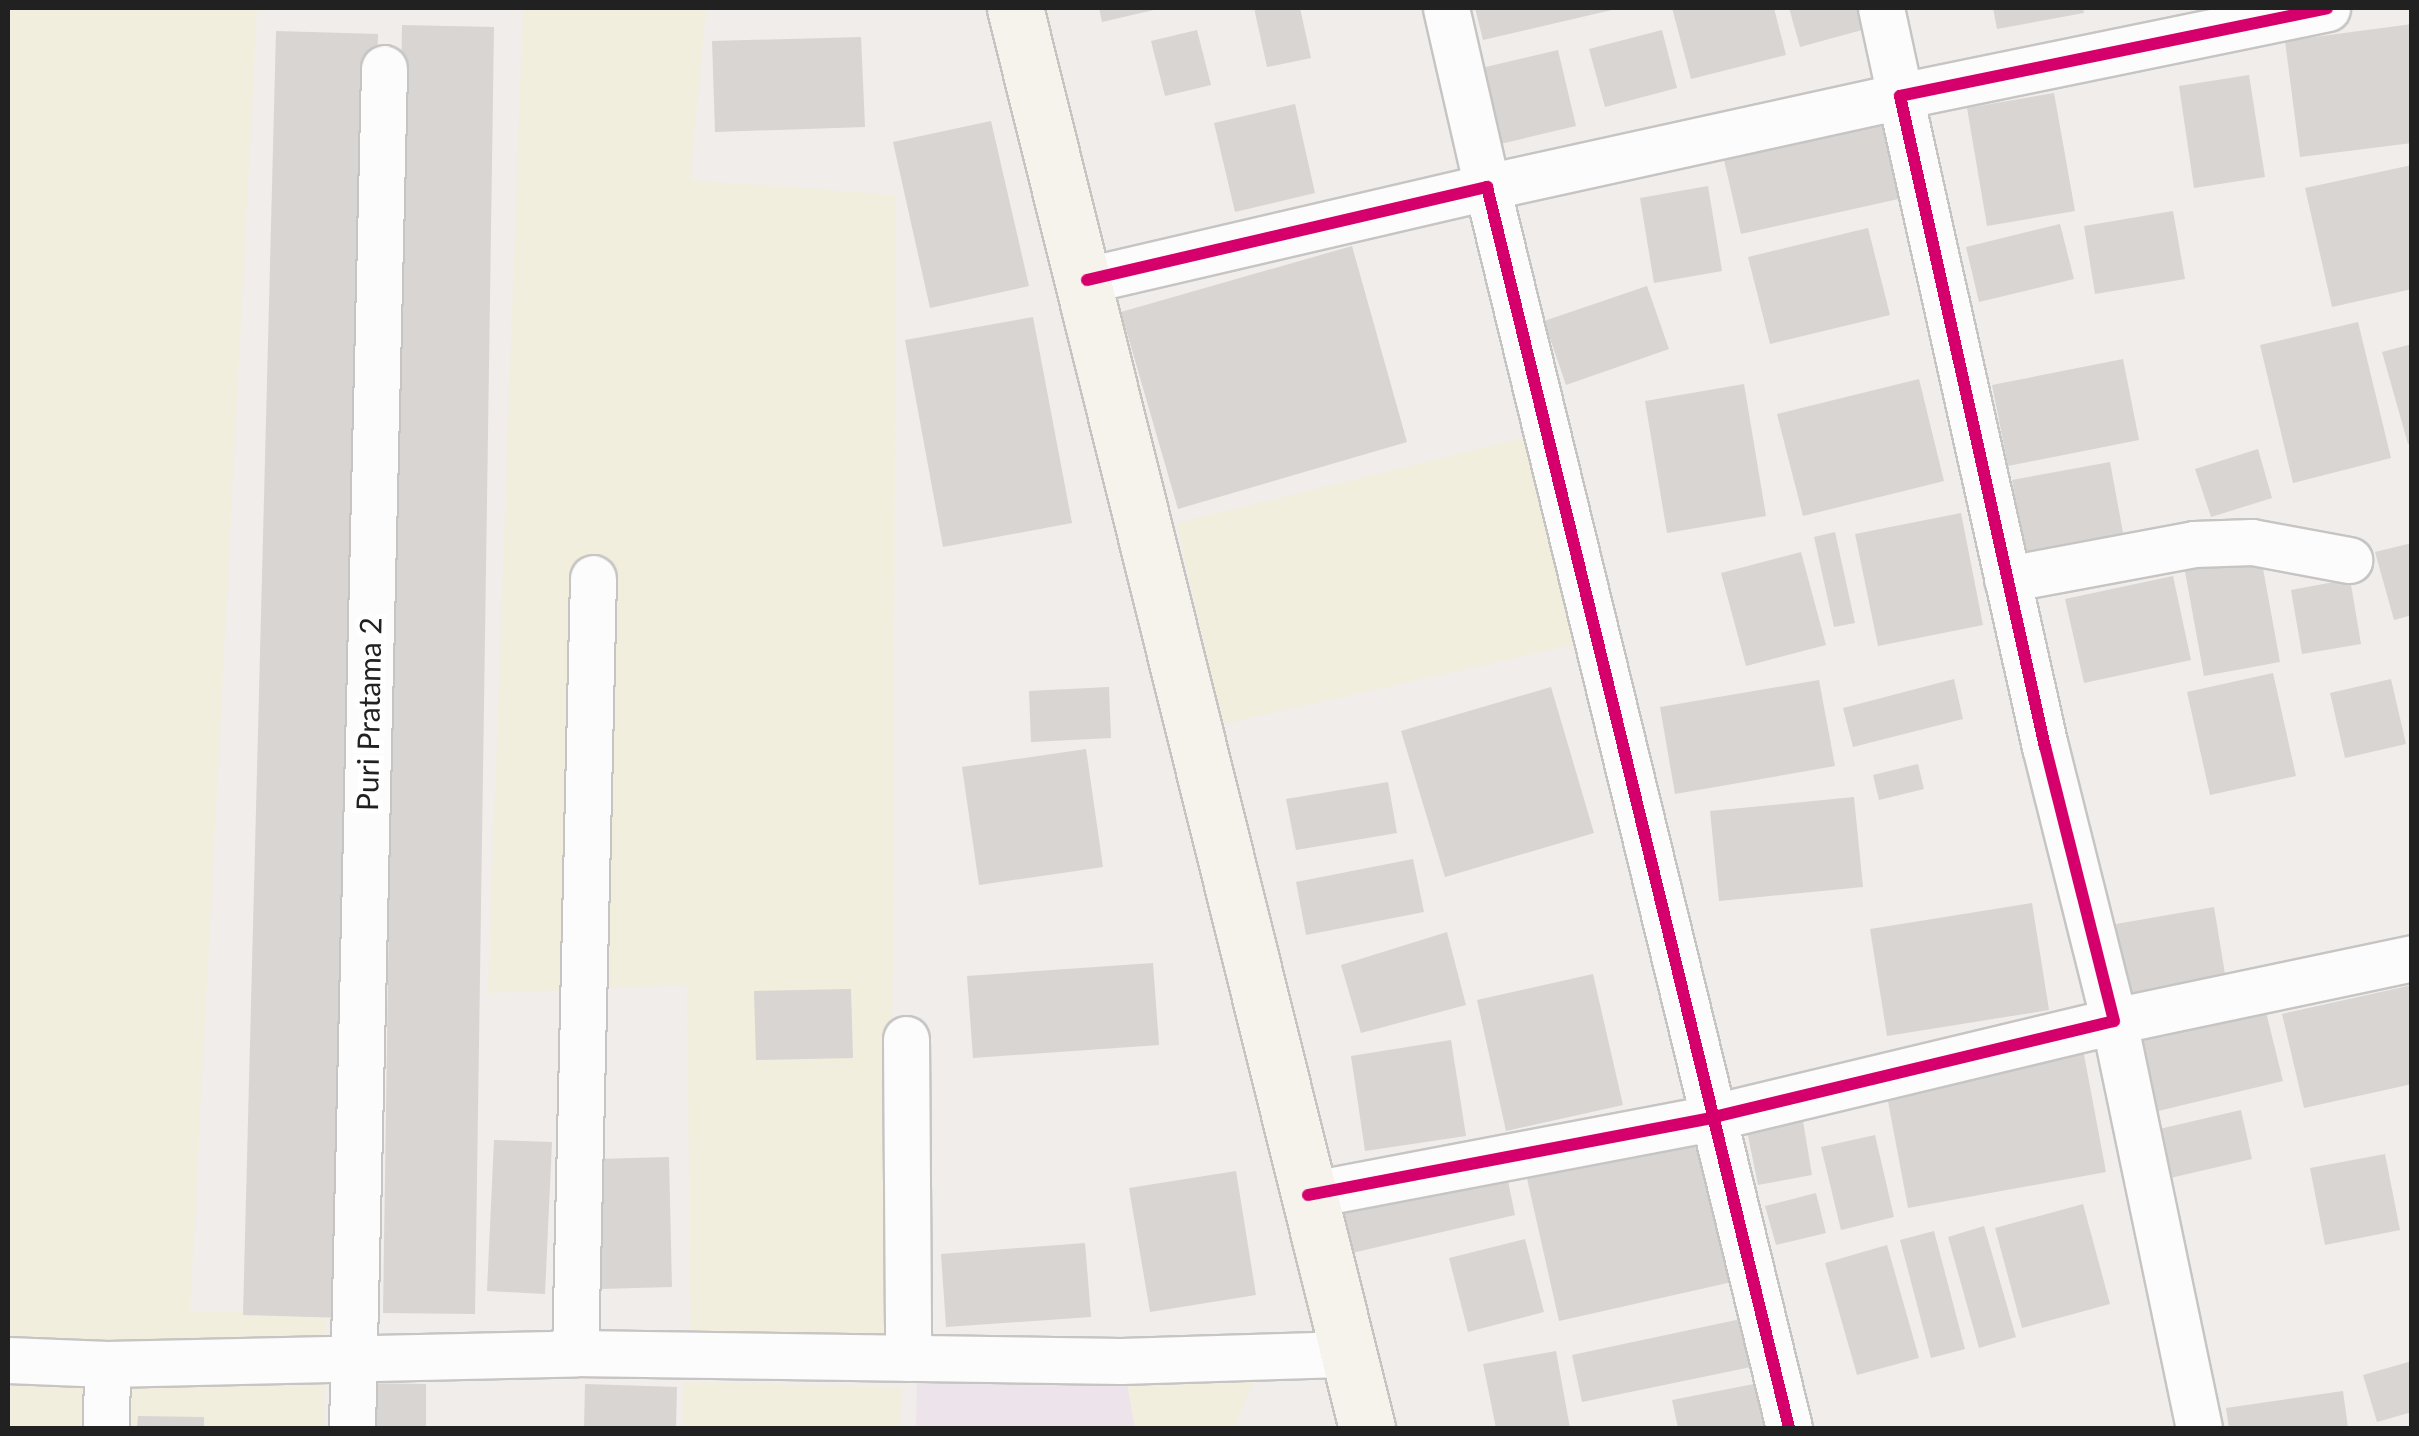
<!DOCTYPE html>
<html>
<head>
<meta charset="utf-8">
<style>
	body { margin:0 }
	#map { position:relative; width:2419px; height:1436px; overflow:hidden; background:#f0edea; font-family:Lato,sans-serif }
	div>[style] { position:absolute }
	.industrial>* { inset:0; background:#ede3eb }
	.farmland>* { inset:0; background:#f1eedd }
	.building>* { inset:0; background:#d8d5d3 }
	.roads { filter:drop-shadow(2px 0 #c7c5c4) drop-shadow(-2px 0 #c7c5c4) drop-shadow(0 2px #c7c5c4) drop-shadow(0 -2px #c7c5c4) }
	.street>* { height:45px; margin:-22.5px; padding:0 22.5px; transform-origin:22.5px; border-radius:22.5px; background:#fdfcfc }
	.secondary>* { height:55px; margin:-27.5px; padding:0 27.5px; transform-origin:27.5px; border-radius:27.5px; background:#f5f3ec }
	.cycleway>* { height:12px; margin:-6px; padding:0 6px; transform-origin:6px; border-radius:6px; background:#d6006c }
	span { translate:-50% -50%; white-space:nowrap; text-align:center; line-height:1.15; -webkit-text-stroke:10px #fff; paint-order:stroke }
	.street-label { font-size:30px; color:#212121 }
	.frame { position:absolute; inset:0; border:10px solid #212121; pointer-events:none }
</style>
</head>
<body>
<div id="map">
	<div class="industrial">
		<div style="clip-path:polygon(1124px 1365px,1135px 1428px,916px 1428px,917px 1371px)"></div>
	</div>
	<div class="farmland">
		<div style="clip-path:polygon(8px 8px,257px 8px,190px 1311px,325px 1311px,324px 1428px,8px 1428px)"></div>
		<div style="clip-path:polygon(523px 8px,706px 8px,690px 180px,896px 195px,891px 1351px,691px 1345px,687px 985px,488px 993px)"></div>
		<div style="clip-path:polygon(1535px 435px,1572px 645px,1222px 724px,1177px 523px)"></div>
		<div style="clip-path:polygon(1267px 1346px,1234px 1428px,1135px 1428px,1124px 1365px)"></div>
		<div style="clip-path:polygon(683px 1382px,902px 1387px,900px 1428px,683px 1428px)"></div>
	</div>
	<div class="building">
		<div style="clip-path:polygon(1099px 8px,1158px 8px,1158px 9px,1102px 22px)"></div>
		<div style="clip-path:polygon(1254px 8px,1300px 8px,1311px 58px,1267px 67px)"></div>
		<div style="clip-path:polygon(1475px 8px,1616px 8px,1616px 9px,1483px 40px)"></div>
		<div style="clip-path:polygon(1672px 8px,1774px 8px,1786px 55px,1691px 79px)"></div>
		<div style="clip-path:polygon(1789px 8px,1867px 8px,1873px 27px,1800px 47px)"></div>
		<div style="clip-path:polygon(1993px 8px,2083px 8px,2084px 13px,1997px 29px)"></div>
		<div style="clip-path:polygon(2412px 24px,2412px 143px,2300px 157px,2285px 41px)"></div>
		<div style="clip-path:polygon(402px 25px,494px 27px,475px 1314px,383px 1313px)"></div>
		<div style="clip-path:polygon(1197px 30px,1211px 85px,1165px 96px,1151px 41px)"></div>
		<div style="clip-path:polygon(1662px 30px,1677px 88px,1605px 107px,1589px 49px)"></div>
		<div style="clip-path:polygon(276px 31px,378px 34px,345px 1318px,243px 1315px)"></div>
		<div style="clip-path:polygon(861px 37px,865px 127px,715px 132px,712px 41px)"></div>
		<div style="clip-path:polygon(1558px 50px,1576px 126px,1496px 145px,1477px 69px)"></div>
		<div style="clip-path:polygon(2249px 75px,2265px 177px,2194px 188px,2179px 86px)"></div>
		<div style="clip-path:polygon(2054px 93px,2075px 211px,1987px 226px,1967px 108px)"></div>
		<div style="clip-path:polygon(1295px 104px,1315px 193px,1235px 212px,1214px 123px)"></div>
		<div style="clip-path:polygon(991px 121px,1029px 286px,930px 308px,893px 142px)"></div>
		<div style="clip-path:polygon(1886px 125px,1903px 198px,1741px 234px,1724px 160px)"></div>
		<div style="clip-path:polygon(2412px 165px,2412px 289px,2332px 307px,2305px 188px)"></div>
		<div style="clip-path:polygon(1708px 186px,1722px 271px,1654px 283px,1640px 198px)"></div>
		<div style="clip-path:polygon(2173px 211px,2185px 279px,2095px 294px,2084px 226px)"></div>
		<div style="clip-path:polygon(2060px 224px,2074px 279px,1979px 302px,1966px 247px)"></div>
		<div style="clip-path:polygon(1868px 228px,1890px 315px,1770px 344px,1748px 257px)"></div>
		<div style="clip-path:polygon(1352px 246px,1407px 442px,1178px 509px,1121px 312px)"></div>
		<div style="clip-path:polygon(1647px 286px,1669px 349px,1566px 385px,1544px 321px)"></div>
		<div style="clip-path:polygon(1033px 317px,1072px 523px,943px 547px,905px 340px)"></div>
		<div style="clip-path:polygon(2358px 322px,2391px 458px,2293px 483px,2260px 345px)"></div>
		<div style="clip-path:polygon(2412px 344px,2412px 443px,2408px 444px,2382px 352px)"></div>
		<div style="clip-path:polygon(2123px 359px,2139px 440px,2008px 466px,1992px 385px)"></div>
		<div style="clip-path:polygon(1919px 379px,1944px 481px,1803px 516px,1777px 414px)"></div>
		<div style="clip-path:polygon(1744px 384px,1766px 516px,1667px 533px,1645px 401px)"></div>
		<div style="clip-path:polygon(2258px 449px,2272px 498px,2211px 517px,2195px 469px)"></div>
		<div style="clip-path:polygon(2110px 462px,2124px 538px,2026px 557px,2012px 480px)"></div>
		<div style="clip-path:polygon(1961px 513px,1983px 625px,1878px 646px,1855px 534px)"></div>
		<div style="clip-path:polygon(1835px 532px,1855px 623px,1834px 627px,1814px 537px)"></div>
		<div style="clip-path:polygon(2412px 543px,2412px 615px,2394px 620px,2375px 552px)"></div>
		<div style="clip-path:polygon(1801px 552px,1826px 645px,1746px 666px,1721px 573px)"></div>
		<div style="clip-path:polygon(2260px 552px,2280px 662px,2204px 676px,2184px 566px)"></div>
		<div style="clip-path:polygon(2173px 576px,2191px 660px,2084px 683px,2065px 599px)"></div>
		<div style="clip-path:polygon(2350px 579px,2361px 644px,2302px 654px,2291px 590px)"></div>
		<div style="clip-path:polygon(2273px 673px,2296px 776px,2210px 795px,2187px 692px)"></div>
		<div style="clip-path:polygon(1954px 679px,1963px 719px,1853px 747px,1843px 708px)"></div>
		<div style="clip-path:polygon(2391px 679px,2406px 744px,2345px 758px,2330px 693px)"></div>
		<div style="clip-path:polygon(1819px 680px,1835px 766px,1675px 794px,1660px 707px)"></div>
		<div style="clip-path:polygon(1109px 687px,1111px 738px,1031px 742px,1029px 691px)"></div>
		<div style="clip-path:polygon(1551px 687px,1594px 833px,1445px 877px,1401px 731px)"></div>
		<div style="clip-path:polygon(1086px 749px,1103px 867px,979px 885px,962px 767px)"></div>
		<div style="clip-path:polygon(1918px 764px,1924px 789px,1879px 800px,1873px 775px)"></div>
		<div style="clip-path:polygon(1388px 782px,1397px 833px,1296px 850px,1286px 799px)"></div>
		<div style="clip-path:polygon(1854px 797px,1863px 887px,1719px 901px,1710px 811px)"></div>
		<div style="clip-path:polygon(1413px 859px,1424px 912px,1306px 935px,1296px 882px)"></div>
		<div style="clip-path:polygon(2032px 903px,2049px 1010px,1887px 1036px,1870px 929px)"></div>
		<div style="clip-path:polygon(2214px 907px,2226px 980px,2128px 996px,2116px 924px)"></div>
		<div style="clip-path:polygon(1447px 932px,1466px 1005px,1361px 1033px,1341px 965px)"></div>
		<div style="clip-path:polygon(1153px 963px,1159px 1045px,973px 1058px,967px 976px)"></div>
		<div style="clip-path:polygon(1593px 974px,1623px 1105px,1506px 1131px,1477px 1000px)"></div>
		<div style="clip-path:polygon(2412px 985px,2412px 1084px,2304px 1108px,2282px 1014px)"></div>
		<div style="clip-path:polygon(851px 989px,853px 1058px,756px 1060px,754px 991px)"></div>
		<div style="clip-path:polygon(2265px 1008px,2283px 1081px,2154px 1112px,2137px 1039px)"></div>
		<div style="clip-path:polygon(1451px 1040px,1466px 1136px,1365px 1151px,1351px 1056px)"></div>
		<div style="clip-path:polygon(2082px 1044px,2106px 1172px,1908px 1208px,1884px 1080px)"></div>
		<div style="clip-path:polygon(2241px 1110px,2252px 1159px,2166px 1179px,2155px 1130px)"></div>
		<div style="clip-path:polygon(1802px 1115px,1812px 1175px,1758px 1185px,1746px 1126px)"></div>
		<div style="clip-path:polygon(1697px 1127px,1732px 1282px,1559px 1321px,1524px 1165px)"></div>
		<div style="clip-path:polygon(1875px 1135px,1894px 1217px,1841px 1230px,1821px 1147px)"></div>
		<div style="clip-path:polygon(494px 1140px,552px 1142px,545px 1294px,487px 1291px)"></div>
		<div style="clip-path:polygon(2385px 1154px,2400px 1230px,2325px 1245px,2310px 1168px)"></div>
		<div style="clip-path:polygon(669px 1157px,672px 1287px,600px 1289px,596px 1159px)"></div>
		<div style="clip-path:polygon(1236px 1171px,1256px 1295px,1150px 1312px,1129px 1188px)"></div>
		<div style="clip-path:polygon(1507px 1176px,1515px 1215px,1352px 1253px,1343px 1213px)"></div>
		<div style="clip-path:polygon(1816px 1193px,1826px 1233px,1776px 1245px,1765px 1206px)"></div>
		<div style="clip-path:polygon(2083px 1204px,2110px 1304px,2022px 1328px,1995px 1228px)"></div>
		<div style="clip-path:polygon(1984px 1226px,2016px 1337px,1979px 1348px,1948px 1237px)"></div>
		<div style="clip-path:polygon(1934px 1231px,1965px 1349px,1931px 1358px,1900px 1240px)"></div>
		<div style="clip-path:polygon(1525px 1239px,1544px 1312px,1468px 1332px,1449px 1258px)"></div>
		<div style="clip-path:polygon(1085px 1243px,1091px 1317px,946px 1327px,941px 1254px)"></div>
		<div style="clip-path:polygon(1887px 1245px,1919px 1358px,1857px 1375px,1825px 1263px)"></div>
		<div style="clip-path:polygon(1741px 1319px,1751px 1367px,1582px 1402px,1572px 1355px)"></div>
		<div style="clip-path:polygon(1556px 1351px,1570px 1428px,1496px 1428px,1483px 1364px)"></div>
		<div style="clip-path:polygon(2412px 1361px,2412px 1412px,2377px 1422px,2363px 1375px)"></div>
		<div style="clip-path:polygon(355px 1383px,426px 1384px,426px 1428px,354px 1428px)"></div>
		<div style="clip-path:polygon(1759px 1383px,1768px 1428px,1678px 1428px,1672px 1400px)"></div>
		<div style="clip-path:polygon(585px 1384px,677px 1387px,676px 1428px,584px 1428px)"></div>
		<div style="clip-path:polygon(2343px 1391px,2348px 1428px,2229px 1428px,2226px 1408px)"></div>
		<div style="clip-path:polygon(138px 1416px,204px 1417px,204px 1428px,137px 1428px)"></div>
	</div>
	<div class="roads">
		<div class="street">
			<div style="left:1446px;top:8px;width:184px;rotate:77.1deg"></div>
			<div style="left:1487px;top:187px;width:423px;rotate:-12.4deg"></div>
			<div style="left:1900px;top:96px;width:90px;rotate:-102.2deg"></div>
			<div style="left:1087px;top:280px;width:411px;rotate:-13.1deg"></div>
			<div style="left:1487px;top:187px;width:1277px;rotate:76.32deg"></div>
			<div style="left:2007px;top:579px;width:190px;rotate:-10.6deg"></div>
			<div style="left:2194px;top:544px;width:58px;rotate:-2deg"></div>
			<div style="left:2252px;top:542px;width:99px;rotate:10.5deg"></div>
			<div style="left:906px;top:1039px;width:319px;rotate:89.6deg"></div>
			<div style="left:1308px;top:1195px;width:409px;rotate:-10.8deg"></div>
			<div style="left:1710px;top:1118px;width:415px;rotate:-13.5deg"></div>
			<div style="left:2114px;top:1021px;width:283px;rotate:-104.1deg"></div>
			<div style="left:2045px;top:747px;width:667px;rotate:-102.56deg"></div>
			<div style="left:1900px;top:96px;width:436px;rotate:-11.6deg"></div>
			<div style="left:575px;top:1353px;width:775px;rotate:-88.67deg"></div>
			<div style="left:8px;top:1360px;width:99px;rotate:2.3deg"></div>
			<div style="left:107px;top:1364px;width:468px;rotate:-1.3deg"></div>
			<div style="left:575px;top:1353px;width:546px;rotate:0.84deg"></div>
			<div style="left:1121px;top:1361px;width:227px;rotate:-1.8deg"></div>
			<div style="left:106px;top:1428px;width:64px;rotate:-89.1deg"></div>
			<div style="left:352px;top:1428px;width:1360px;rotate:-88.65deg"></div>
			<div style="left:2199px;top:1428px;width:416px;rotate:-101.8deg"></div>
			<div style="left:2114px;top:1021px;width:305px;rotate:-11.9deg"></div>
		</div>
		<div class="secondary">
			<div style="left:1015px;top:8px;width:1463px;rotate:76.08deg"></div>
		</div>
	</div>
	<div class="cycleway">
		<div style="left:1087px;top:280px;width:411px;rotate:-13.1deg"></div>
		<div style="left:1487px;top:187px;width:1277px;rotate:76.32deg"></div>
		<div style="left:1308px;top:1195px;width:409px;rotate:-10.8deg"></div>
		<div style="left:1710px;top:1118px;width:415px;rotate:-13.5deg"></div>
		<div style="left:2114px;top:1021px;width:283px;rotate:-104.1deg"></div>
		<div style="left:2045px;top:747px;width:667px;rotate:-102.56deg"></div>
		<div style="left:1900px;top:96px;width:436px;rotate:-11.6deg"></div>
	</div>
	<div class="street-label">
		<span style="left:368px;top:714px;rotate:-89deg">Puri Pratama 2</span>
	</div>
	<div class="frame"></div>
</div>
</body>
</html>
